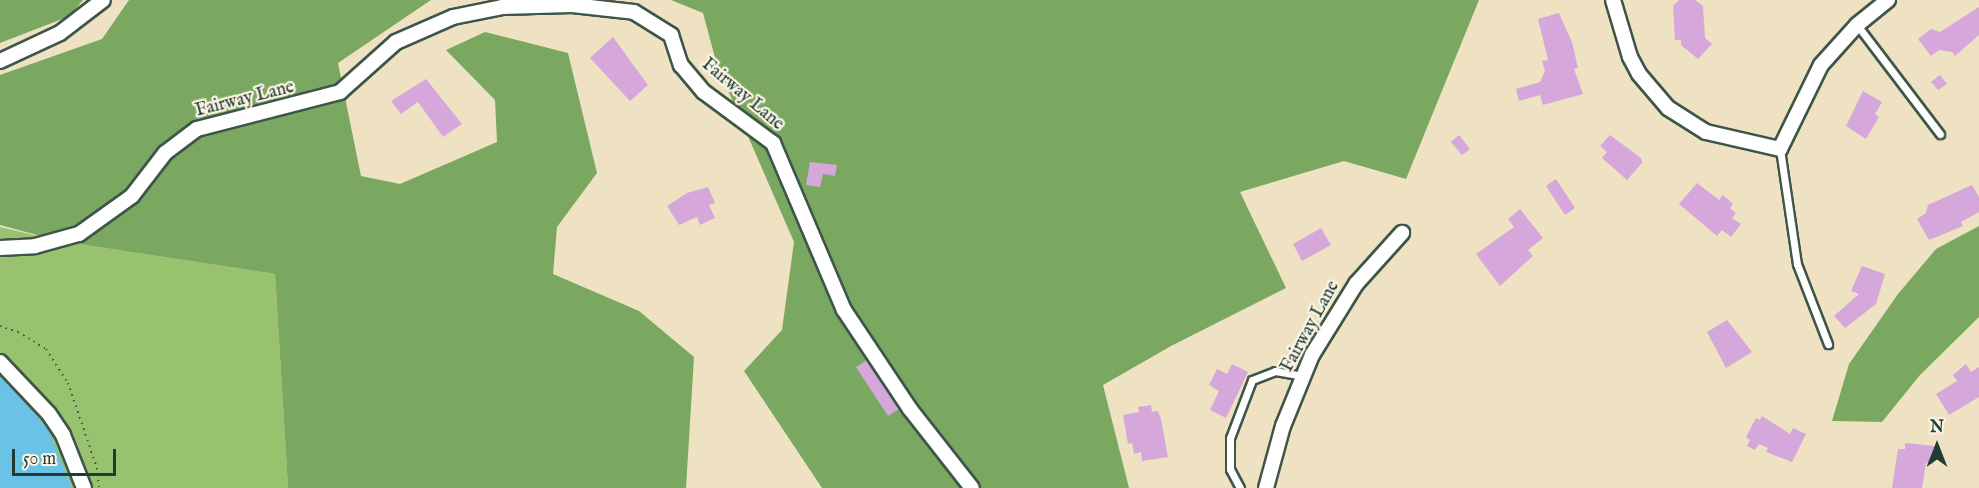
<!DOCTYPE html>
<html>
<head>
<meta charset="utf-8">
<style>
	body { margin:0 }
	#map { position:relative; width:1979px; height:488px; overflow:hidden; background:#eee2c2; font-family:"IM FELL English",serif }
	div>[style] { position:absolute }
	.green>* { inset:0; background:#99c26e }
	.forest>* { inset:0; background:#7aa861 }
	.water>* { inset:0; background:#6ac3e7 }
	.building>* { inset:0; background:#d6a7da }
	.path>* { height:2px; margin-top:-1px; transform-origin:0; background:repeating-linear-gradient(90deg,#3e5649 0 1.5px,transparent 0 6px) }
	.roads { filter:drop-shadow(2px 0 #3e5649) drop-shadow(-2px 0 #3e5649) drop-shadow(0 2px #3e5649) drop-shadow(0 -2px #3e5649) }
	.lane>* { height:7px; margin:-3.5px; padding:0 3.5px; transform-origin:3.5px; border-radius:3.5px; background:#fff }
	.street>* { height:14px; margin:-7px; padding:0 7px; transform-origin:7px; border-radius:7px; background:#fff }
	span { translate:-50% -50%; white-space:nowrap; text-align:center; line-height:1.15; -webkit-text-stroke:4.5px #fcf5e5; paint-order:stroke }
	.street-label { font-size:18px; color:#1f3d34 }
	.north { position:absolute; left:1907px; top:416px; width:60px; height:60px; -webkit-text-stroke:4px #fcf5e5; paint-order:stroke; rotate:0deg; font-size:16px; font-weight:700; line-height:24px; text-align:center; color:#1f3d34 }
	.north::after { content:''; display:block; margin:auto; width:21px; height:27px; background:#1f3d34; clip-path:polygon(50% 0,100% 100%,50% 72%,0 100%) }
	.scale { position:absolute; left:12px; top:449px; width:104px; height:27px; box-sizing:border-box; border:3px solid #1f3d34; border-top:0; padding-left:8px; font-size:18px; line-height:21px; white-space:nowrap; color:#1f3d34; -webkit-text-stroke:4px #fcf5e5; paint-order:stroke }
</style>
</head>
<body>
<div id="map">
	<div class="green">
		<div style="clip-path:polygon(0 227px,59px 241px,275px 274px,288px 488px,0 488px)"></div>
	</div>
	<div class="forest">
		<div style="clip-path:polygon(0 0,83px 0,70px 16px,0 43px)"></div>
		<div style="clip-path:polygon(129px 0,431px 0,338px 63px,361px 176px,400px 184px,497px 142px,495px 100px,446px 50px,485px 32px,568px 53px,597px 173px,557px 227px,553px 274px,639px 311px,694px 357px,686px 488px,288px 488px,275px 274px,59px 241px,0 225px,0 75px,102px 39px)"></div>
		<div style="clip-path:polygon(671px 0,1479px 0,1406px 179px,1344px 161px,1240px 192px,1286px 288px,1171px 346px,1103px 385px,1129px 488px,822px 488px,744px 371px,782px 330px,794px 242px,717px 65px,703px 13px)"></div>
		<div style="clip-path:polygon(1979px 226px,1979px 317px,1920px 375px,1882px 422px,1832px 421px,1849px 364px,1898px 294px,1936px 249px)"></div>
	</div>
	<div class="water">
		<div style="clip-path:polygon(0 375px,48px 429px,72px 488px,0 488px)"></div>
	</div>
	<div class="building">
		<div style="clip-path:polygon(1679px 0,1695px 0,1703px 6px,1705px 38px,1712px 44px,1698px 59px,1681px 45px,1681px 40px,1675px 40px,1673px 6px)"></div>
		<div style="clip-path:polygon(1979px 7px,1979px 35px,1955px 56px,1952px 52px,1939px 50px,1931px 56px,1918px 39px,1931px 29px,1940px 32px)"></div>
		<div style="clip-path:polygon(1559px 13px,1572px 42px,1578px 68px,1574px 69px,1583px 94px,1543px 105px,1540px 95px,1519px 101px,1516px 89px,1540px 82px,1545px 71px,1542px 61px,1548px 60px,1538px 19px)"></div>
		<div style="clip-path:polygon(613px 37px,648px 85px,630px 101px,590px 58px)"></div>
		<div style="clip-path:polygon(1940px 75px,1947px 84px,1938px 90px,1931px 82px)"></div>
		<div style="clip-path:polygon(426px 79px,462px 124px,443px 137px,418px 102px,401px 114px,391px 101px)"></div>
		<div style="clip-path:polygon(1863px 91px,1882px 102px,1875px 114px,1879px 117px,1866px 139px,1846px 126px)"></div>
		<div style="clip-path:polygon(1459px 135px,1470px 149px,1462px 155px,1451px 142px)"></div>
		<div style="clip-path:polygon(1610px 135px,1641px 158px,1642px 163px,1627px 180px,1602px 158px,1607px 152px,1600px 146px)"></div>
		<div style="clip-path:polygon(810px 162px,837px 165px,835px 176px,823px 174px,820px 187px,806px 185px)"></div>
		<div style="clip-path:polygon(1556px 179px,1575px 208px,1565px 215px,1546px 186px)"></div>
		<div style="clip-path:polygon(1697px 183px,1719px 200px,1723px 195px,1733px 204px,1730px 208px,1736px 213px,1732px 218px,1741px 224px,1731px 237px,1722px 230px,1717px 236px,1679px 204px)"></div>
		<div style="clip-path:polygon(1972px 185px,1979px 197px,1979px 212px,1961px 222px,1963px 226px,1929px 240px,1917px 219px,1926px 213px,1928px 205px)"></div>
		<div style="clip-path:polygon(708px 187px,715px 203px,709px 205px,715px 218px,700px 225px,697px 217px,679px 225px,667px 206px,687px 193px)"></div>
		<div style="clip-path:polygon(1520px 209px,1543px 238px,1528px 250px,1533px 256px,1500px 286px,1476px 254px,1514px 227px,1508px 219px)"></div>
		<div style="clip-path:polygon(1321px 228px,1331px 245px,1302px 261px,1293px 244px)"></div>
		<div style="clip-path:polygon(1862px 266px,1885px 274px,1876px 304px,1845px 328px,1834px 316px,1859px 294px,1851px 291px)"></div>
		<div style="clip-path:polygon(1727px 320px,1752px 352px,1726px 368px,1707px 332px)"></div>
		<div style="clip-path:polygon(867px 360px,899px 409px,888px 416px,856px 367px)"></div>
		<div style="clip-path:polygon(1232px 364px,1248px 372px,1226px 418px,1210px 410px,1219px 391px,1209px 385px,1217px 369px,1227px 374px)"></div>
		<div style="clip-path:polygon(1966px 364px,1971px 372px,1979px 367px,1979px 397px,1949px 415px,1936px 394px,1957px 381px,1953px 375px)"></div>
		<div style="clip-path:polygon(1151px 405px,1152px 412px,1158px 411px,1161px 419px,1168px 457px,1142px 461px,1141px 452px,1134px 454px,1132px 443px,1128px 444px,1123px 415px,1139px 412px,1138px 407px)"></div>
		<div style="clip-path:polygon(1762px 416px,1790px 434px,1793px 428px,1806px 434px,1792px 462px,1766px 452px,1768px 448px,1759px 444px,1755px 450px,1747px 446px,1750px 440px,1746px 437px,1756px 418px,1760px 420px)"></div>
		<div style="clip-path:polygon(1905px 443px,1935px 446px,1933px 464px,1926px 463px,1922px 488px,1892px 488px,1898px 449px,1905px 449px)"></div>
	</div>
	<div class="path">
		<div style="left:0;top:326px;width:19px;rotate:18deg"></div>
		<div style="left:18px;top:332px;width:33px;rotate:31deg"></div>
		<div style="left:46px;top:349px;width:40px;rotate:57.1deg"></div>
		<div style="left:68px;top:383px;width:90px;rotate:71.2deg"></div>
		<div style="left:97px;top:468px;width:20px;rotate:84deg"></div>
	</div>
	<div class="roads">
		<div class="lane">
			<div style="left:1857px;top:25px;width:137px;rotate:52.7deg"></div>
			<div style="left:1780px;top:149px;width:116px;rotate:81.6deg"></div>
			<div style="left:1797px;top:264px;width:86px;rotate:68.8deg"></div>
			<div style="left:1240px;top:488px;width:21px;rotate:-118deg"></div>
			<div style="left:1230px;top:469px;width:31px;rotate:-90deg"></div>
			<div style="left:1230px;top:438px;width:62px;rotate:-69.2deg"></div>
			<div style="left:1252px;top:380px;width:25px;rotate:-21deg"></div>
			<div style="left:1275px;top:371px;width:28px;rotate:10deg"></div>
		</div>
		<div class="street">
			<div style="left:1613px;top:0;width:59px;rotate:73.4deg"></div>
			<div style="left:1630px;top:57px;width:19px;rotate:62deg"></div>
			<div style="left:1639px;top:74px;width:45px;rotate:49.5deg"></div>
			<div style="left:1668px;top:108px;width:45px;rotate:32.3deg"></div>
			<div style="left:1706px;top:132px;width:76px;rotate:12.9deg"></div>
			<div style="left:1780px;top:149px;width:93px;rotate:-64deg"></div>
			<div style="left:1821px;top:65px;width:54px;rotate:-48deg"></div>
			<div style="left:1857px;top:25px;width:40px;rotate:-39deg"></div>
			<div style="left:0;top:61px;width:66px;rotate:-25deg"></div>
			<div style="left:60px;top:33px;width:54px;rotate:-37.5deg"></div>
			<div style="left:0;top:248px;width:35px;rotate:-3deg"></div>
			<div style="left:35px;top:246px;width:46px;rotate:-15.3deg"></div>
			<div style="left:79px;top:234px;width:65px;rotate:-35.6deg"></div>
			<div style="left:132px;top:196px;width:54px;rotate:-52.5deg"></div>
			<div style="left:165px;top:153px;width:40px;rotate:-37deg"></div>
			<div style="left:197px;top:129px;width:148px;rotate:-14.5deg"></div>
			<div style="left:340px;top:92px;width:75px;rotate:-41.8deg"></div>
			<div style="left:396px;top:42px;width:62px;rotate:-23.7deg"></div>
			<div style="left:453px;top:17px;width:50px;rotate:-11.5deg"></div>
			<div style="left:502px;top:7px;width:70px;rotate:-1.6deg"></div>
			<div style="left:572px;top:5px;width:62px;rotate:6.4deg"></div>
			<div style="left:634px;top:12px;width:44px;rotate:31.9deg"></div>
			<div style="left:671px;top:35px;width:32px;rotate:72deg"></div>
			<div style="left:681px;top:65px;width:35px;rotate:50deg"></div>
			<div style="left:704px;top:92px;width:86px;rotate:36.5deg"></div>
			<div style="left:773px;top:143px;width:181px;rotate:67deg"></div>
			<div style="left:844px;top:310px;width:119px;rotate:56.3deg"></div>
			<div style="left:910px;top:409px;width:100px;rotate:51.9deg"></div>
			<div style="left:0;top:362px;width:71px;rotate:46.7deg"></div>
			<div style="left:49px;top:414px;width:25px;rotate:56deg"></div>
			<div style="left:63px;top:435px;width:57px;rotate:68.4deg"></div>
			<div style="left:1266px;top:488px;width:64px;rotate:-74.7deg"></div>
			<div style="left:1283px;top:426px;width:77px;rotate:-67.8deg"></div>
			<div style="left:1312px;top:355px;width:84px;rotate:-58.2deg"></div>
			<div style="left:1356px;top:284px;width:69px;rotate:-48deg"></div>
		</div>
	</div>
	<div class="street-label">
		<span style="left:742px;top:95px;rotate:40deg">Fairway Lane</span>
		<span style="left:245px;top:100px;rotate:-14deg">Fairway Lane</span>
		<span style="left:1311px;top:327px;rotate:-61deg">Fairway Lane</span>
	</div>
	<div class="north">N</div>
	<div class="scale">50 m</div>
</div>
</body>
</html>
